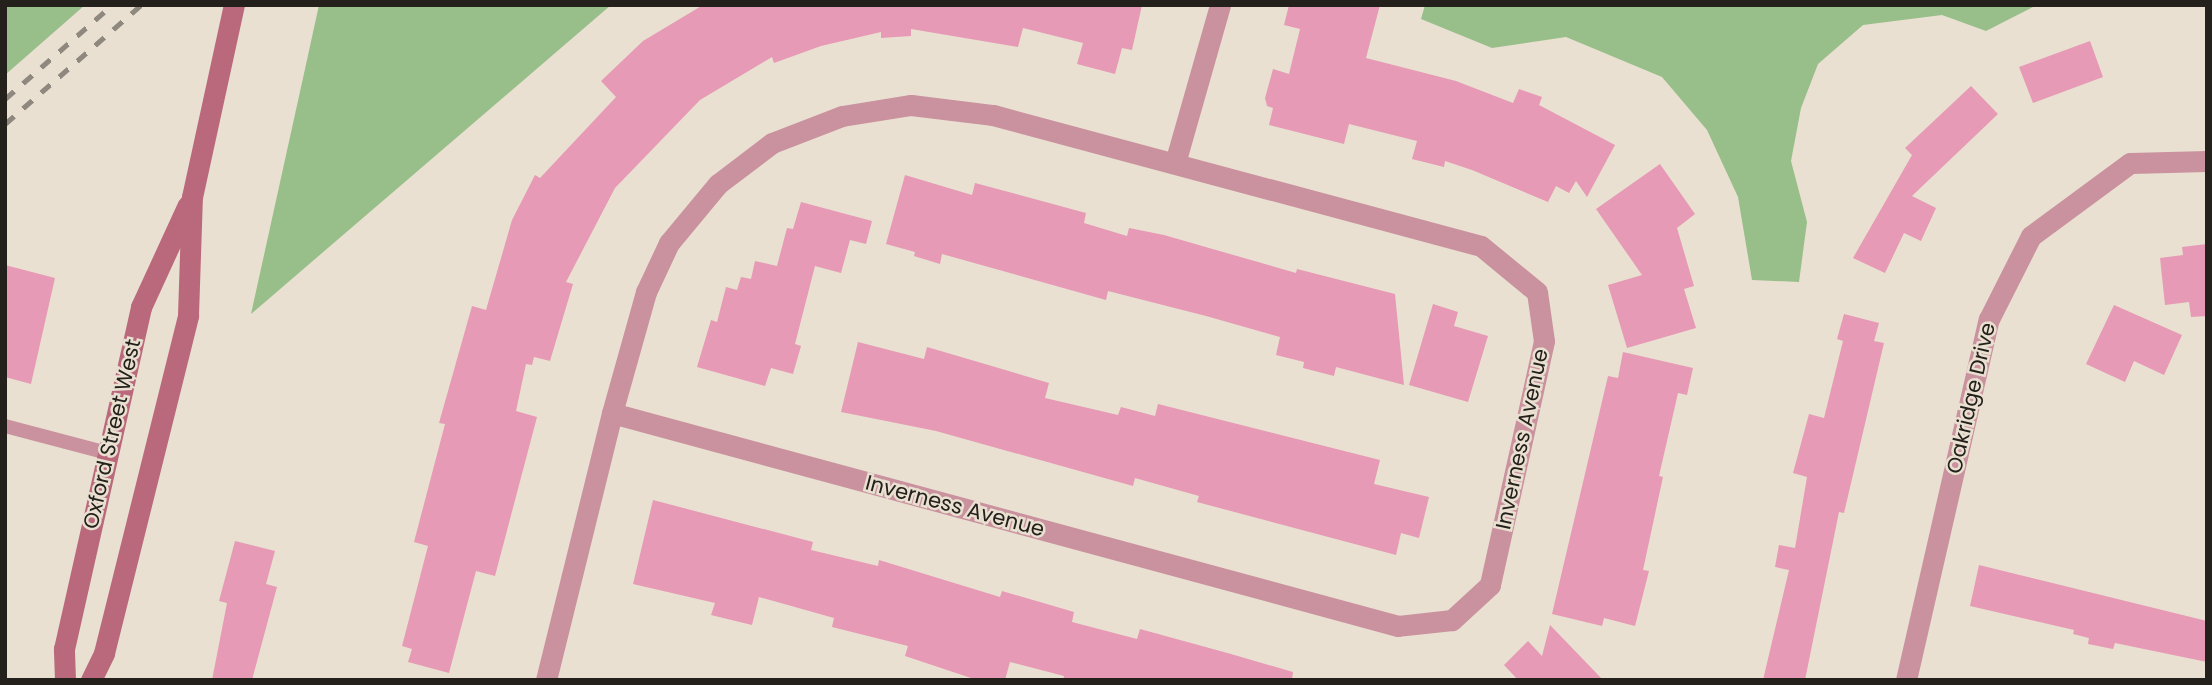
<!DOCTYPE html>
<html>
<head>
<meta charset="utf-8">
<style>
	body { margin:0 }
	#map { position:relative; width:2212px; height:685px; overflow:hidden; background:#e9e0d1; font-family:Poppins,sans-serif }
	div>[style] { position:absolute }
	.green>* { inset:0; background:#98be89 }
	.building>* { inset:0; background:#e69ab5 }
	.service>* { height:14px; margin:-7px; padding:0 7px; transform-origin:7px; border-radius:7px; background:#ca919e }
	.minor>* { height:21px; margin:-10.5px; padding:0 10.5px; transform-origin:10.5px; border-radius:10.5px; background:#ca919e }
	.secondary>* { height:21px; margin:-10.5px; padding:0 10.5px; transform-origin:10.5px; border-radius:10.5px; background:#ba697d }
	.rail>* { height:5px; margin-top:-2.5px; transform-origin:0; background:repeating-linear-gradient(90deg,#8f887e 0 12px,transparent 0 24px) }
	span { translate:-50% -50%; white-space:nowrap; text-align:center; line-height:1.15; -webkit-text-stroke:5px #e9e0d1; paint-order:stroke }
	.street-label { font-size:21px; color:#24201b }
	.frame { position:absolute; inset:0; border:7px solid #24201b; pointer-events:none }
</style>
</head>
<body>
<div id="map">
	<div class="green">
		<div style="clip-path:polygon(5px 5px,85px 5px,5px 75px)"></div>
		<div style="clip-path:polygon(319px 5px,611px 5px,251px 314px,305px 69px)"></div>
		<div style="clip-path:polygon(1425px 5px,2037px 5px,1986px 31px,1942px 15px,1863px 25px,1818px 64px,1801px 108px,1791px 161px,1807px 222px,1799px 282px,1752px 280px,1738px 197px,1707px 130px,1662px 77px,1566px 37px,1492px 48px,1421px 19px)"></div>
	</div>
	<div class="building">
		<div style="clip-path:polygon(703px 5px,1142px 5px,1132px 50px,1122px 48px,1115px 74px,1077px 64px,1083px 43px,1023px 28px,1018px 47px,911px 29px,911px 36px,881px 38px,881px 32px,821px 46px,774px 63px,772px 57px,700px 100px,615px 188px,566px 282px,573px 284px,550px 361px,534px 357px,532px 365px,526px 364px,516px 411px,537px 417px,495px 576px,476px 571px,449px 673px,408px 662px,412px 649px,402px 646px,428px 546px,414px 542px,445px 424px,439px 423px,472px 306px,486px 310px,512px 220px,535px 175px,540px 178px,616px 97px,601px 81px,643px 41px)"></div>
		<div style="clip-path:polygon(1289px 5px,1380px 5px,1366px 58px,1456px 81px,1513px 103px,1519px 89px,1542px 97px,1539px 105px,1615px 145px,1587px 197px,1576px 181px,1569px 193px,1556px 186px,1548px 202px,1472px 170px,1445px 161px,1444px 167px,1412px 159px,1417px 141px,1349px 124px,1344px 144px,1269px 125px,1273px 108px,1267px 106px,1265px 98px,1273px 69px,1289px 74px,1300px 29px,1284px 25px)"></div>
		<div style="clip-path:polygon(2090px 41px,2103px 77px,2033px 103px,2019px 67px)"></div>
		<div style="clip-path:polygon(1971px 86px,1998px 114px,1912px 196px,1936px 208px,1921px 241px,1904px 233px,1885px 273px,1853px 258px,1912px 155px,1905px 148px)"></div>
		<div style="clip-path:polygon(1660px 164px,1695px 214px,1677px 228px,1694px 286px,1684px 289px,1696px 328px,1627px 348px,1608px 285px,1642px 275px,1596px 209px)"></div>
		<div style="clip-path:polygon(905px 175px,972px 195px,975px 183px,1086px 213px,1084px 223px,1127px 236px,1129px 228px,1164px 235px,1296px 273px,1297px 269px,1395px 294px,1404px 385px,1336px 367px,1334px 376px,1303px 368px,1304px 362px,1276px 355px,1280px 337px,1206px 316px,1108px 291px,1106px 300px,942px 254px,940px 264px,914px 256px,915px 252px,886px 244px)"></div>
		<div style="clip-path:polygon(801px 202px,872px 221px,866px 244px,850px 240px,841px 273px,815px 266px,795px 344px,801px 346px,793px 374px,771px 368px,765px 386px,697px 367px,711px 320px,717px 322px,726px 287px,737px 290px,741px 277px,751px 279px,755px 261px,777px 266px,787px 228px,793px 229px)"></div>
		<div style="clip-path:polygon(2207px 244px,2207px 316px,2191px 317px,2189px 302px,2165px 305px,2160px 258px,2183px 255px,2182px 247px)"></div>
		<div style="clip-path:polygon(5px 265px,55px 278px,31px 384px,5px 377px)"></div>
		<div style="clip-path:polygon(1433px 304px,1458px 312px,1454px 326px,1488px 336px,1468px 402px,1409px 385px)"></div>
		<div style="clip-path:polygon(2114px 305px,2182px 335px,2164px 375px,2134px 361px,2125px 382px,2086px 364px)"></div>
		<div style="clip-path:polygon(1844px 314px,1879px 323px,1874px 341px,1884px 343px,1844px 513px,1839px 512px,1805px 680px,1763px 680px,1789px 570px,1775px 567px,1779px 545px,1795px 548px,1807px 477px,1793px 473px,1809px 414px,1824px 418px,1843px 341px,1837px 339px)"></div>
		<div style="clip-path:polygon(858px 342px,924px 359px,927px 347px,985px 364px,1049px 383px,1045px 398px,1118px 415px,1121px 407px,1155px 416px,1158px 404px,1380px 460px,1374px 484px,1429px 497px,1419px 538px,1401px 533px,1396px 555px,1197px 502px,1199px 496px,1135px 478px,1133px 486px,936px 431px,841px 412px)"></div>
		<div style="clip-path:polygon(1623px 352px,1693px 368px,1687px 395px,1678px 393px,1659px 476px,1663px 477px,1643px 570px,1649px 571px,1635px 626px,1604px 618px,1602px 626px,1552px 614px,1608px 376px,1618px 378px)"></div>
		<div style="clip-path:polygon(653px 500px,813px 542px,811px 550px,878px 566px,879px 560px,1000px 597px,1002px 591px,1074px 612px,1072px 622px,1137px 639px,1140px 629px,1231px 654px,1293px 672px,1292px 680px,1063px 680px,1064px 676px,1010px 662px,1005px 680px,977px 680px,905px 656px,908px 646px,832px 627px,834px 618px,759px 597px,752px 625px,711px 615px,715px 603px,633px 584px)"></div>
		<div style="clip-path:polygon(235px 541px,275px 551px,266px 584px,277px 587px,252px 680px,212px 680px,227px 603px,219px 601px)"></div>
		<div style="clip-path:polygon(1979px 565px,2207px 621px,2207px 662px,2115px 643px,2113px 649px,2088px 644px,2089px 638px,2073px 634px,2074px 630px,1970px 606px)"></div>
		<div style="clip-path:polygon(1550px 625px,1603px 680px,1518px 680px,1504px 665px,1528px 641px,1542px 656px)"></div>
	</div>
	<div class="service">
		<div style="left:5px;top:426px;width:106px;rotate:14.8deg"></div>
	</div>
	<div class="minor">
		<div style="left:1175px;top:163px;width:164px;rotate:-74.1deg"></div>
		<div style="left:546px;top:680px;width:275px;rotate:-76.1deg"></div>
		<div style="left:612px;top:413px;width:126px;rotate:-74.3deg"></div>
		<div style="left:646px;top:292px;width:54px;rotate:-64.9deg"></div>
		<div style="left:669px;top:243px;width:77px;rotate:-50.3deg"></div>
		<div style="left:718px;top:184px;width:68px;rotate:-37.2deg"></div>
		<div style="left:772px;top:143px;width:75px;rotate:-21.1deg"></div>
		<div style="left:842px;top:116px;width:70px;rotate:-9.1deg"></div>
		<div style="left:911px;top:105px;width:83px;rotate:7deg"></div>
		<div style="left:993px;top:115px;width:505px;rotate:15.03deg"></div>
		<div style="left:1481px;top:246px;width:72px;rotate:39.4deg"></div>
		<div style="left:1537px;top:292px;width:49px;rotate:81.9deg"></div>
		<div style="left:1544px;top:341px;width:250px;rotate:102.5deg"></div>
		<div style="left:1490px;top:585px;width:52px;rotate:137.4deg"></div>
		<div style="left:1452px;top:620px;width:54px;rotate:173.7deg"></div>
		<div style="left:1398px;top:626px;width:814px;rotate:-164.84deg"></div>
		<div style="left:1906px;top:680px;width:370px;rotate:-77.1deg"></div>
		<div style="left:1989px;top:319px;width:93px;rotate:-63.2deg"></div>
		<div style="left:2031px;top:236px;width:123px;rotate:-36.4deg"></div>
		<div style="left:2130px;top:163px;width:77px;rotate:-1.5deg"></div>
	</div>
	<div class="secondary">
		<div style="left:65px;top:680px;width:31px;rotate:-92deg"></div>
		<div style="left:64px;top:649px;width:351px;rotate:-77.3deg"></div>
		<div style="left:141px;top:307px;width:112px;rotate:-65.3deg"></div>
		<div style="left:91px;top:680px;width:30px;rotate:-64deg"></div>
		<div style="left:104px;top:653px;width:348px;rotate:-76deg"></div>
		<div style="left:188px;top:315px;width:118px;rotate:-88.1deg"></div>
		<div style="left:192px;top:197px;width:197px;rotate:-77.7deg"></div>
	</div>
	<div class="rail">
		<div style="left:5px;top:99px;width:142px;rotate:-41.3deg"></div>
		<div style="left:5px;top:124px;width:181px;rotate:-41.2deg"></div>
	</div>
	<div class="street-label">
		<span style="left:1971px;top:398px;rotate:-77deg">Oakridge Drive</span>
		<span style="left:112px;top:434px;rotate:-77deg">Oxford Street West</span>
		<span style="left:1522px;top:439px;rotate:-78deg">Inverness Avenue</span>
		<span style="left:955px;top:506px;rotate:15deg">Inverness Avenue</span>
	</div>
	<div class="frame"></div>
</div>
</body>
</html>
